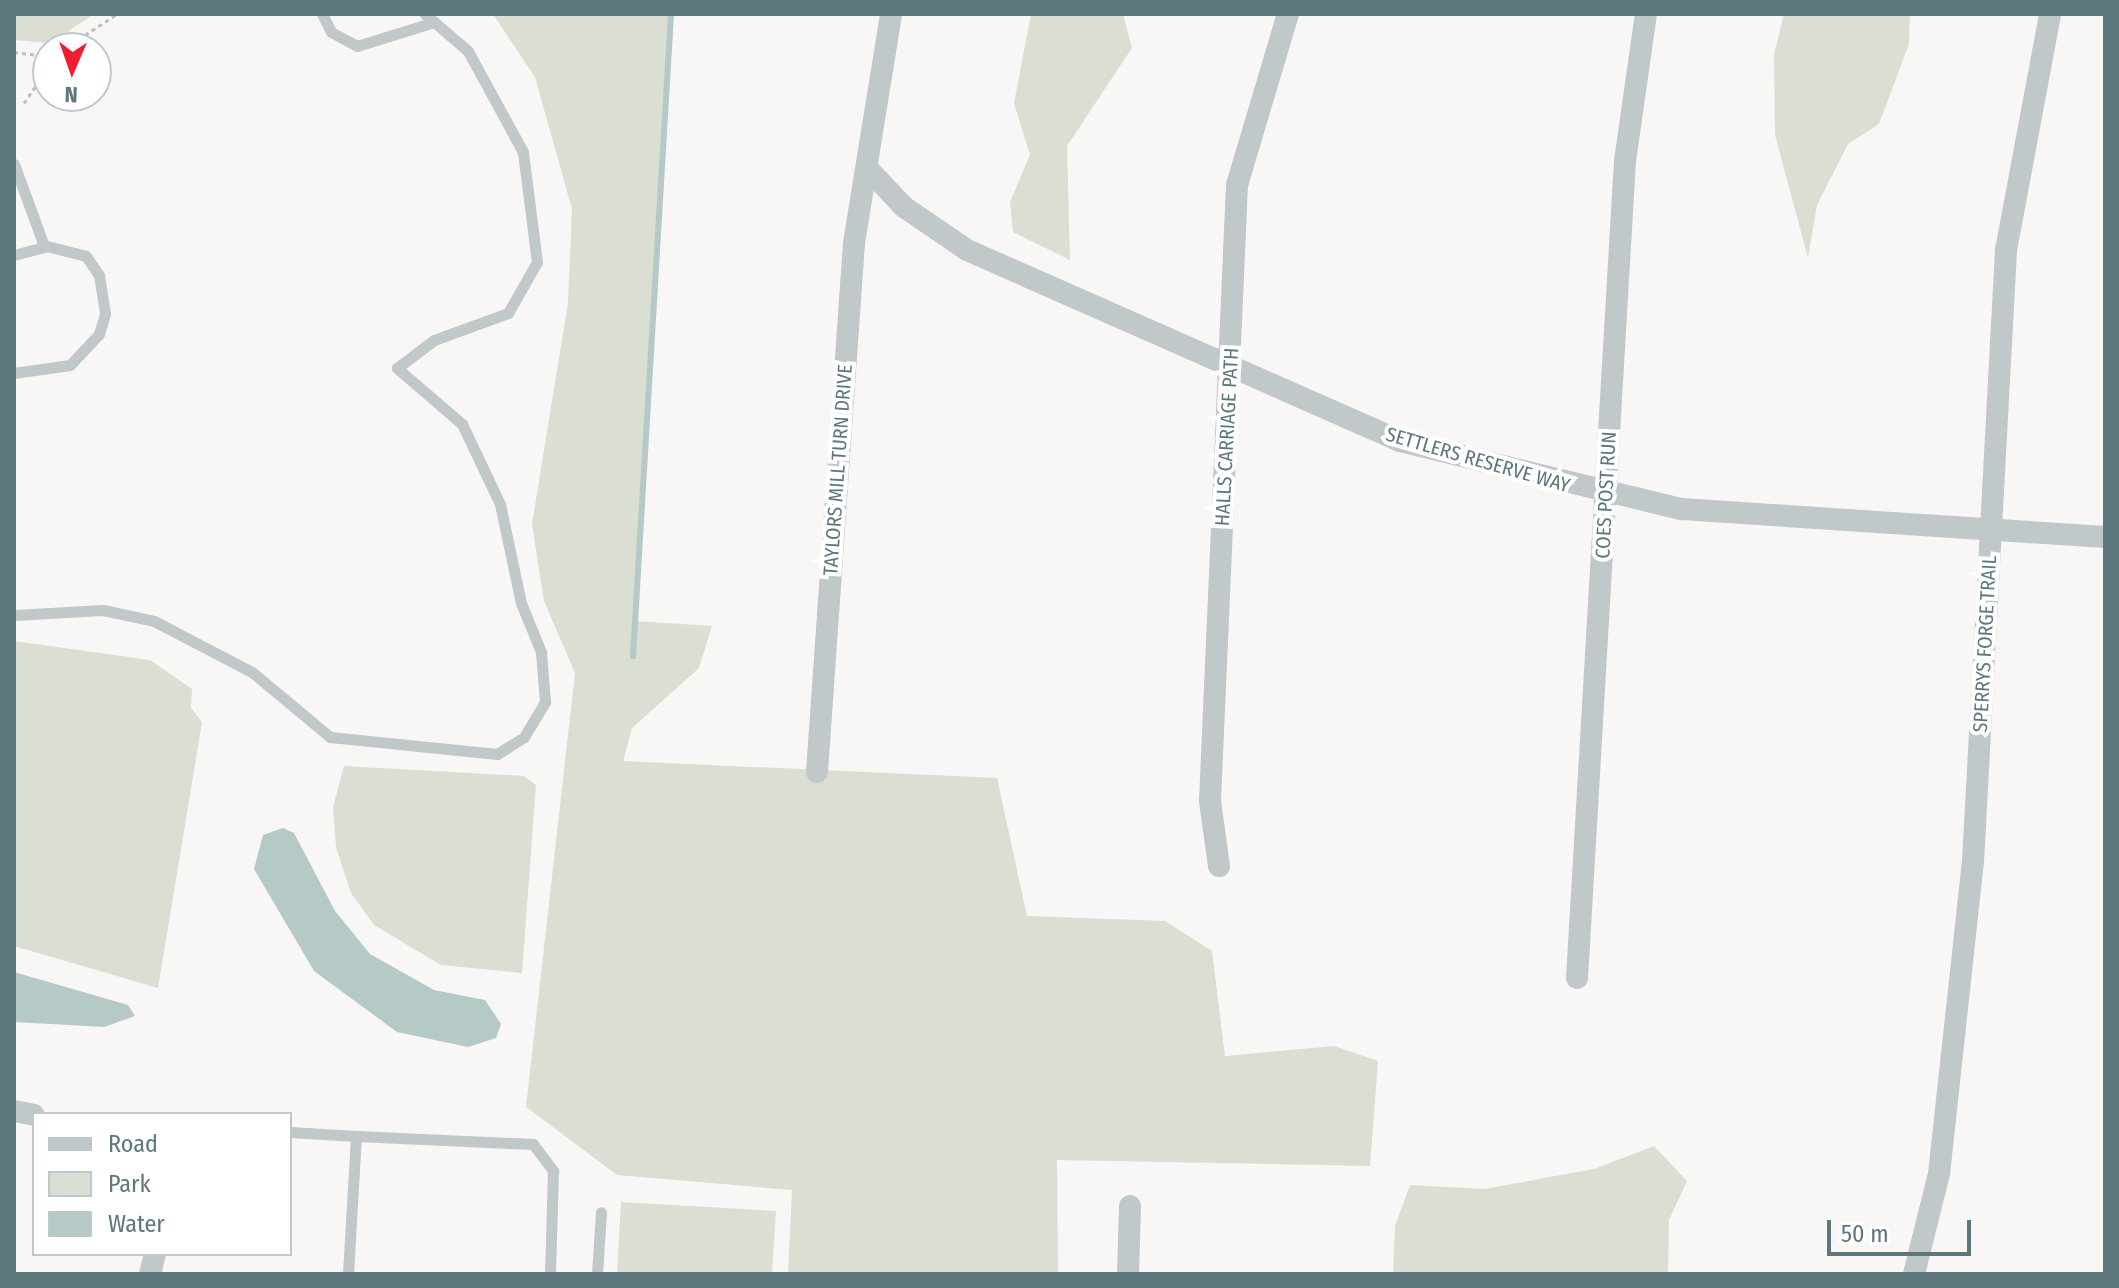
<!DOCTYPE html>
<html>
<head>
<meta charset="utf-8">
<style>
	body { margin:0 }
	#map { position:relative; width:2119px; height:1288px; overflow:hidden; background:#f8f7f5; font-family:"Fira Sans Condensed",sans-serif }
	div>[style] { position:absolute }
	.green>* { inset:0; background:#daded3 }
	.water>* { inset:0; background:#b5c9c7 }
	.stream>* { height:6px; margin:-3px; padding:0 3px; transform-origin:3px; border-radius:3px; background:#b5c9c7 }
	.path>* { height:3px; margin-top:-1.5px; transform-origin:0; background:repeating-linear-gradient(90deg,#bac0c1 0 4px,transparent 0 8px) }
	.service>* { height:11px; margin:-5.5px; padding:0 5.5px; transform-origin:5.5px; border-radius:5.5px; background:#c0c8c9 }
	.minor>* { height:22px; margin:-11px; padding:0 11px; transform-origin:11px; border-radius:11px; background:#c0c8c9 }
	span { translate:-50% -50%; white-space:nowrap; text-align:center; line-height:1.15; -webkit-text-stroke:8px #fff; paint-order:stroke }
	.street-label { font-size:20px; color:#5d787c }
	.frame { position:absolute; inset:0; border:16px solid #5d787c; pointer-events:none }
	.legend { position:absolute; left:32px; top:1112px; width:260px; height:144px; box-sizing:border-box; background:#fff; border:2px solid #bec9cb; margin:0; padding:10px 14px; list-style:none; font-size:24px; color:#5d787c }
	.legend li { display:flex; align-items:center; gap:16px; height:40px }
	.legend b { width:40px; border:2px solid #bec9cb }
	.north { position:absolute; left:32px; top:32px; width:80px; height:80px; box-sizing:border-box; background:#fff; border:2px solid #bec9cb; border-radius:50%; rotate:182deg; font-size:22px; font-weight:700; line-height:32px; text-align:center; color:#5d787c }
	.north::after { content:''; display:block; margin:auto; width:28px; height:36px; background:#ef1d30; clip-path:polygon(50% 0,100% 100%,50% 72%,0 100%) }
	.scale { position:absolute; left:1827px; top:1220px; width:144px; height:36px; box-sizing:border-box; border:4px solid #5d787c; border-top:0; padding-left:10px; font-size:24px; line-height:28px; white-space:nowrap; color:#5d787c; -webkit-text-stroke:6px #fff; paint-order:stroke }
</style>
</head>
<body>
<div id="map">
	<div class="green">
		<div style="clip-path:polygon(14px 14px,94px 14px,51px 43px,14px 40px)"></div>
		<div style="clip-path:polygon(493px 14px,671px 14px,635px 621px,712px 626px,699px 668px,632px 728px,623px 761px,997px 778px,1027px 916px,1165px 921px,1212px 951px,1225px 1056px,1334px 1046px,1378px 1061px,1370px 1166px,1057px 1160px,1058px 1274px,788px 1274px,792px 1190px,617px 1175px,526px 1107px,575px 673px,544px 601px,532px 524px,568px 303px,572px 209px,535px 77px)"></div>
		<div style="clip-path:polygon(1031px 14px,1123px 14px,1132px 48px,1067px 146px,1070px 260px,1013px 232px,1010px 202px,1030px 155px,1014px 103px)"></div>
		<div style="clip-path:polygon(1784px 14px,1910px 14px,1909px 44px,1879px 124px,1848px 144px,1817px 205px,1808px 258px,1775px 135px,1774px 54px)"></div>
		<div style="clip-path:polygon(14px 641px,150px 660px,192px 689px,191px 708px,202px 722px,158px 988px,14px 946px)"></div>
		<div style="clip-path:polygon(344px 766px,524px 776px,536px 785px,522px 973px,441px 965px,374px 925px,351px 893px,336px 847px,333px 807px)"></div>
		<div style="clip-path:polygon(1654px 1146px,1687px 1181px,1669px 1220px,1668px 1274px,1393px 1274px,1395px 1226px,1410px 1185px,1485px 1189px,1594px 1169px)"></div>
		<div style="clip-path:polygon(621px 1202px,776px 1211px,772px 1274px,617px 1274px)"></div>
	</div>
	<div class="water">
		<div style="clip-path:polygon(283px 828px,294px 833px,335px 911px,370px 954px,434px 990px,485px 1000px,501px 1024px,496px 1038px,468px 1047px,397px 1032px,314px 971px,254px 869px,263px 835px)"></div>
		<div style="clip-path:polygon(14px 972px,128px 1005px,135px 1016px,104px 1027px,14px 1022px)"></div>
	</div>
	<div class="stream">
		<div style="left:633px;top:656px;width:643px;rotate:-86.61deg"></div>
	</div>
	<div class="path">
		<div style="left:65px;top:48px;width:62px;rotate:-33.2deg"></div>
		<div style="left:14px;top:52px;width:34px;rotate:7deg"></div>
		<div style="left:24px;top:103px;width:42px;rotate:-55.6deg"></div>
	</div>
	<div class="service">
		<div style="left:322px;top:14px;width:20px;rotate:63deg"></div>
		<div style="left:331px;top:32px;width:30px;rotate:28deg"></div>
		<div style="left:357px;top:46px;width:81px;rotate:-17.3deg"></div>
		<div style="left:14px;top:164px;width:87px;rotate:69.9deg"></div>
		<div style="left:14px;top:255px;width:34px;rotate:-15deg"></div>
		<div style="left:47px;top:246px;width:40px;rotate:14.4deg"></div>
		<div style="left:86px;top:256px;width:23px;rotate:56deg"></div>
		<div style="left:99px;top:275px;width:39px;rotate:81deg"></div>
		<div style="left:105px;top:314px;width:21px;rotate:107deg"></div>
		<div style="left:99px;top:334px;width:42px;rotate:133.1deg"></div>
		<div style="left:70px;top:365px;width:57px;rotate:171.9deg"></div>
		<div style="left:14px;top:615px;width:89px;rotate:-3.2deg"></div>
		<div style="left:103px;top:610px;width:52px;rotate:12.2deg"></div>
		<div style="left:154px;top:621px;width:110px;rotate:27.5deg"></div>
		<div style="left:252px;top:672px;width:102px;rotate:39.8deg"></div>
		<div style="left:330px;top:737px;width:168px;rotate:5.8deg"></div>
		<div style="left:497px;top:754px;width:32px;rotate:-32deg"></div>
		<div style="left:524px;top:737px;width:41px;rotate:-59deg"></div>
		<div style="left:545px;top:702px;width:50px;rotate:-94.6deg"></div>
		<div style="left:541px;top:652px;width:53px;rotate:-112.2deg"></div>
		<div style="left:521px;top:603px;width:101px;rotate:-102deg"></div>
		<div style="left:500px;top:504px;width:89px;rotate:-115.4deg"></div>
		<div style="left:462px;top:424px;width:86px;rotate:-139.3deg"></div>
		<div style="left:397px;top:368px;width:46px;rotate:-37.1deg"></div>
		<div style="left:434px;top:340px;width:79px;rotate:-20deg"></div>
		<div style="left:508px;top:313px;width:59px;rotate:-60.4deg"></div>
		<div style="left:537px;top:262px;width:111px;rotate:-97.3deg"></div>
		<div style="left:523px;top:152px;width:115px;rotate:-118.6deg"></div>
		<div style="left:468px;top:51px;width:57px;rotate:-139.3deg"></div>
		<div style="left:290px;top:1132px;width:66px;rotate:3.5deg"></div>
		<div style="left:348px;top:1274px;width:138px;rotate:-86.7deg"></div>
		<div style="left:356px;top:1136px;width:177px;rotate:2.6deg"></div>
		<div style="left:533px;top:1144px;width:34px;rotate:53deg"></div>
		<div style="left:553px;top:1171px;width:103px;rotate:91.7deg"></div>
		<div style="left:597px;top:1274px;width:62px;rotate:-86.3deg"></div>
	</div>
	<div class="minor">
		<div style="left:868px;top:169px;width:52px;rotate:46.5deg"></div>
		<div style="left:904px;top:207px;width:76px;rotate:34.3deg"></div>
		<div style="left:967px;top:250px;width:473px;rotate:23.8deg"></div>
		<div style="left:1400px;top:441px;width:290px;rotate:13.6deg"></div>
		<div style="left:1682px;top:509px;width:424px;rotate:3.8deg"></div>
		<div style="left:817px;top:772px;width:530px;rotate:-86deg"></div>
		<div style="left:854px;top:243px;width:232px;rotate:-80.8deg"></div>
		<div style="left:1219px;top:866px;width:66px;rotate:-97.9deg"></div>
		<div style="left:1210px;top:801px;width:617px;rotate:-87.49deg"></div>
		<div style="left:1237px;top:185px;width:178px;rotate:-73.4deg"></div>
		<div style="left:1577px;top:978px;width:818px;rotate:-86.64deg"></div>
		<div style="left:1625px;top:161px;width:148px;rotate:-81.9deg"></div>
		<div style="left:14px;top:1111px;width:20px;rotate:11deg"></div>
		<div style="left:150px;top:1274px;width:21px;rotate:-76deg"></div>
		<div style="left:1128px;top:1274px;width:68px;rotate:-88.3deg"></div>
		<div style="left:1914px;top:1274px;width:103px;rotate:-76deg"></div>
		<div style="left:1939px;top:1174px;width:314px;rotate:-83.8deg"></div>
		<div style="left:1973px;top:862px;width:613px;rotate:-86.91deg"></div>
		<div style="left:2006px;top:250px;width:240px;rotate:-79.4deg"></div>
	</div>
	<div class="street-label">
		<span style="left:1227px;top:437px;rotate:-87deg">HALLS CARRIAGE PATH</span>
		<span style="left:1478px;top:460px;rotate:16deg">SETTLERS RESERVE WAY</span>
		<span style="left:838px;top:470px;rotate:-86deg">TAYLORS MILL TURN DRIVE</span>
		<span style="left:1606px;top:495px;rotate:-87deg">COES POST RUN</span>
		<span style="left:1985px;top:644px;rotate:-87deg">SPERRYS FORGE TRAIL</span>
	</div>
	<div class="frame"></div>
	<ul class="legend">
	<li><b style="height:10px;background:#c0c8c9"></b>Road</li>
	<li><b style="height:22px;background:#daded3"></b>Park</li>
	<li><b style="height:22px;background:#b5c9c7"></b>Water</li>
	</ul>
	<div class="north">N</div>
	<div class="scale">50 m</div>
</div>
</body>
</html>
